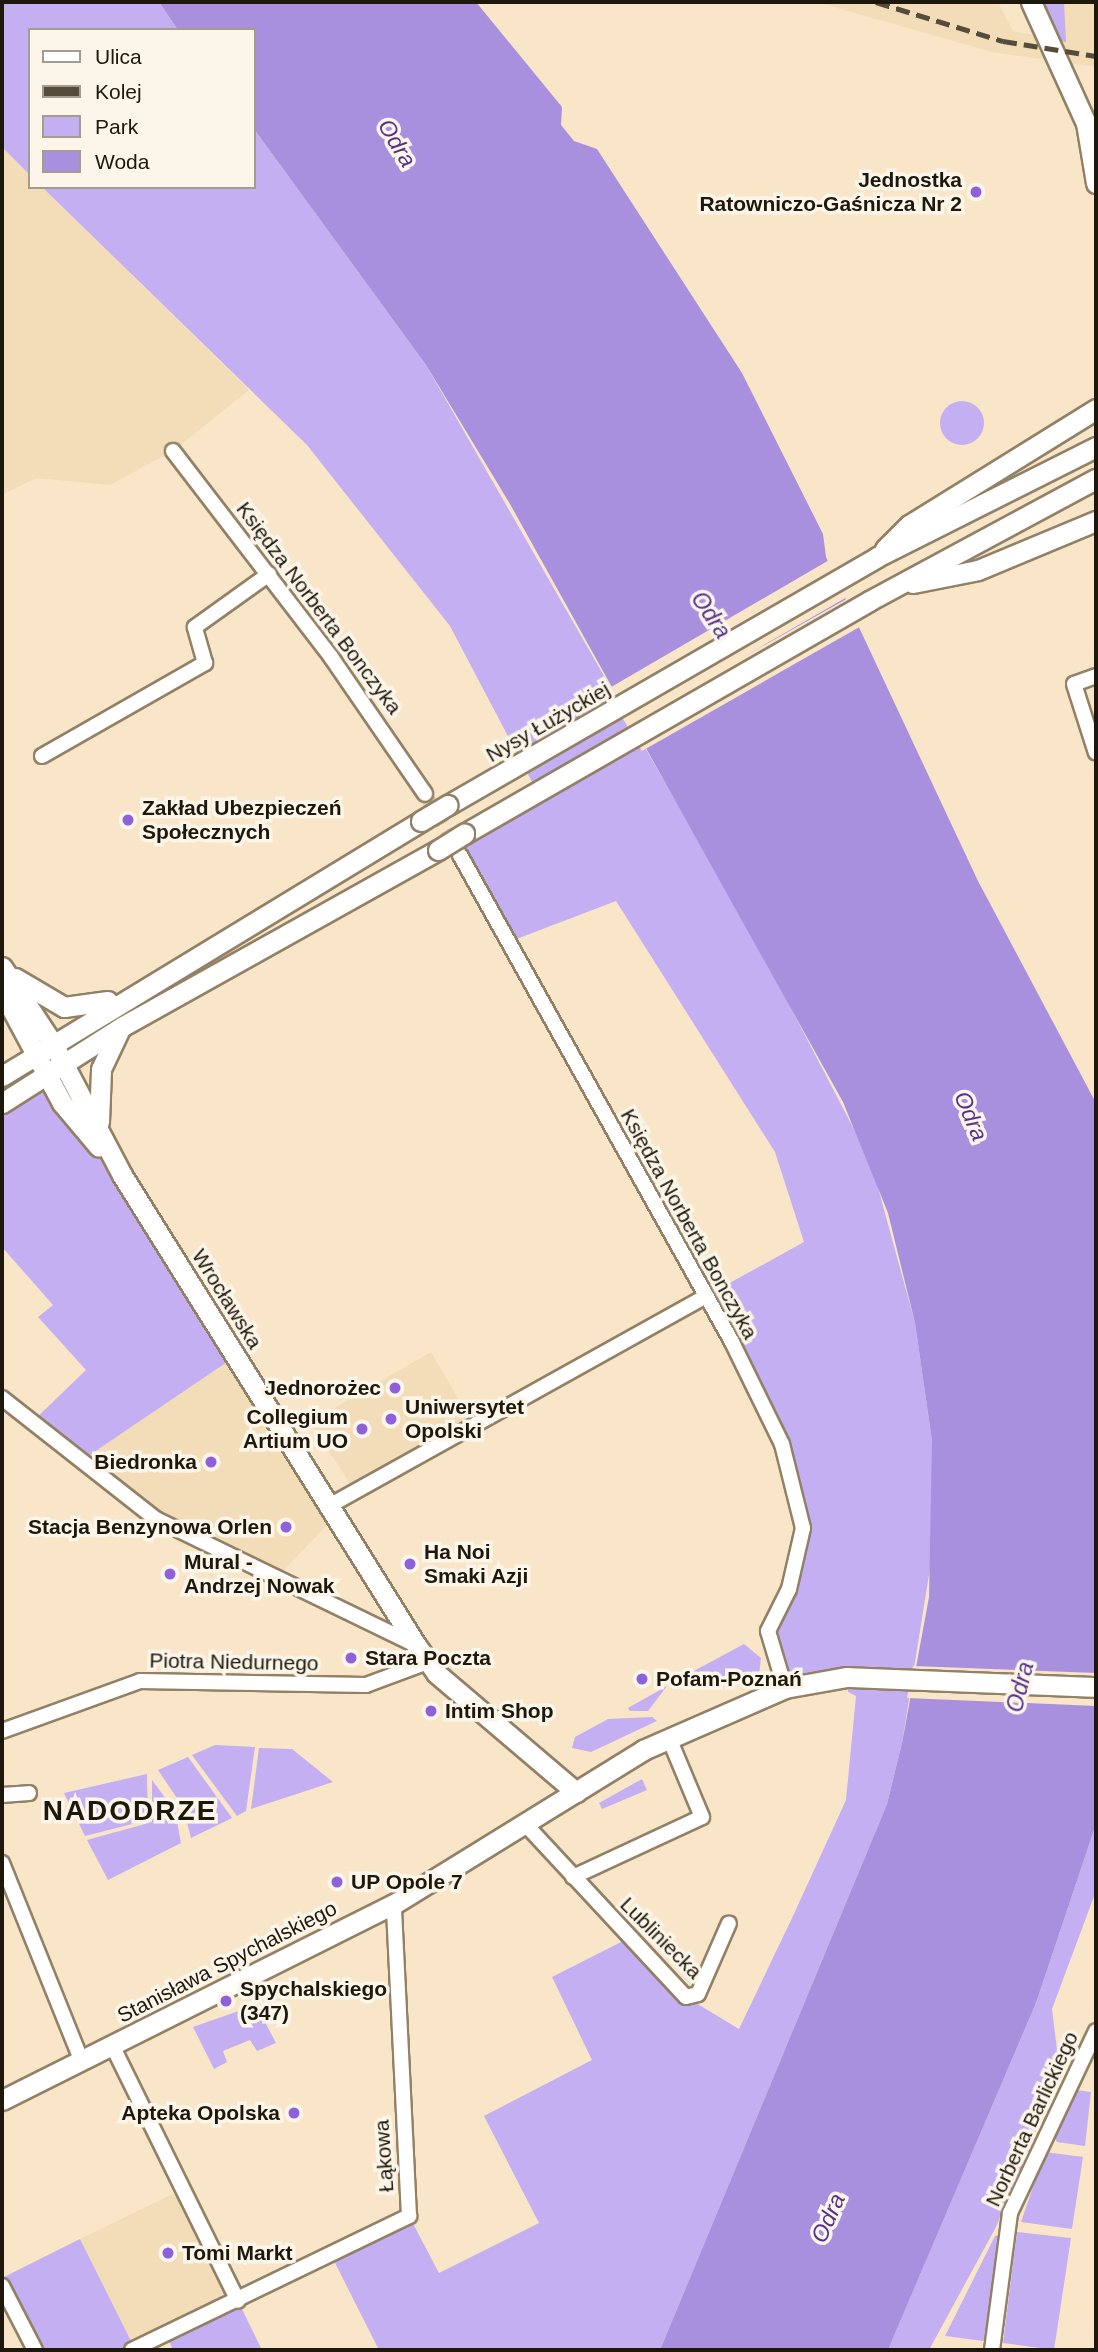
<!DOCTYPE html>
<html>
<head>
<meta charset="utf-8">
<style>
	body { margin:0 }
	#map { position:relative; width:1098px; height:2352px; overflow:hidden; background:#f9e6c9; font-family:Arial,sans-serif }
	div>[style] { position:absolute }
	.built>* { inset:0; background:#f3ddb9 }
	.green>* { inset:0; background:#c3aff2 }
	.round { border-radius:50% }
	.water>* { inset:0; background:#a990de }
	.pier>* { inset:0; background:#f9e6c9 }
	.street-tunnel>* { height:14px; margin-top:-7px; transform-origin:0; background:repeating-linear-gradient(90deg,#d8c7ad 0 14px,transparent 0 21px) }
	.roads { filter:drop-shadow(2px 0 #928166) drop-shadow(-2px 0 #928166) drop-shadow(0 2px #928166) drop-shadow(0 -2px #928166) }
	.street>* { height:14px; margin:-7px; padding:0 7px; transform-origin:7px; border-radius:7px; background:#fff }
	.secondary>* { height:19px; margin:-9.5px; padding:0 9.5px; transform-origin:9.5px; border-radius:9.5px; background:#fff }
	.rail>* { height:5px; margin-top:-2.5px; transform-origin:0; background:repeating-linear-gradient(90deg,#554c3c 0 14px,transparent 0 21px) }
	.bridges { filter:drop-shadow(2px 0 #928166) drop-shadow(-2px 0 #928166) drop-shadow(0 2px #928166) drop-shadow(0 -2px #928166) }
	.secondary-bridge>* { height:19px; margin:-9.5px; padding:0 9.5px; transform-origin:9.5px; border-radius:9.5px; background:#fff }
	.dots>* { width:19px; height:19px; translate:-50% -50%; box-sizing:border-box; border:4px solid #fcf5e9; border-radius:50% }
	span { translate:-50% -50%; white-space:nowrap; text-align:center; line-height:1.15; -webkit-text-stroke:7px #fcf5e9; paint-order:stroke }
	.poi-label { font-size:21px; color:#1d170c; font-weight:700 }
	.right { translate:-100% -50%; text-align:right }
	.left { translate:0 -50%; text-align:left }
	.street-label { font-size:21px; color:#1d170c }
	.water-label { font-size:23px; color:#55318c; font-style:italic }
	.district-label { font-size:28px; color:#1d170c; font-weight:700; letter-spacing:2px }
	.frame { position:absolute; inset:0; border:4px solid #1d170c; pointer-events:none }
	.legend { position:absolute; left:28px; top:28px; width:228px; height:161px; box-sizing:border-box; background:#fcf5e9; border:2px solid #a39c91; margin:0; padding:9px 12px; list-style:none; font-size:21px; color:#1d170c }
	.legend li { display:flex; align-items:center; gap:14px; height:35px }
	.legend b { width:35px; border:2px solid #a39c91 }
</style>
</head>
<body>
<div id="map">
	<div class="built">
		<div style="clip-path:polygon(816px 2px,998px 2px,1013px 31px,1065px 41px,1064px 2px,1096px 2px,1096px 67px,992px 52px)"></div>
		<div style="clip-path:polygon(2px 147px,30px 175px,30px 187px,42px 187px,249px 390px,173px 451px,110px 485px,36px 478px,2px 495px)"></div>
		<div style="clip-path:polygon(431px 1352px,469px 1417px,352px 1487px,310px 1422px)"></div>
		<div style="clip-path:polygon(236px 1356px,330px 1522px,283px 1571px,156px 1519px,81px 1461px)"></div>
		<div style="clip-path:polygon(183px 2189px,238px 2301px,135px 2349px,80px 2239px)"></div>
	</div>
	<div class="green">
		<div style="clip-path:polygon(2px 2px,159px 2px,178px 30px,30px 30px,30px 175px,2px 147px)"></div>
		<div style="clip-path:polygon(1031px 2px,1064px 2px,1066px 42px,1046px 38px)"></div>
		<div style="clip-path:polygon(254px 129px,426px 365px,758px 945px,871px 1162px,915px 1323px,932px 1441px,932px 1556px,902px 1743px,887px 1804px,660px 2350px,379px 2350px,331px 2255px,409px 2216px,439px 2273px,539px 2223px,484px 2116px,592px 2060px,552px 1977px,629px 1938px,686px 1997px,739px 2029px,793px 1916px,846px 1800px,856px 1696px,848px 1692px,847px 1678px,785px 1688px,768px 1631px,789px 1589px,800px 1499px,706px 1296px,804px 1242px,775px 1152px,616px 901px,506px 943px,449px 848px,539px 795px,450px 626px,307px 445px,42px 187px,254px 187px)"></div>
		<div class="round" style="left:940px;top:401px;width:44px;height:44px"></div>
		<div style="clip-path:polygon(46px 1076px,236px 1356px,81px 1461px,32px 1422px,86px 1370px,38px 1317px,53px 1305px,2px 1247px,2px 1103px)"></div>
		<div style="clip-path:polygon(744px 1644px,761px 1658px,759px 1675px,681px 1684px,679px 1679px)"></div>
		<div style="clip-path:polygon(667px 1686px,648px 1711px,630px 1711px,628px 1708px)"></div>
		<div style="clip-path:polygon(652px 1717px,657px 1721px,591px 1752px,572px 1748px,575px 1737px,608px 1719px)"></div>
		<div style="clip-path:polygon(215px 1745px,255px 1747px,246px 1811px,237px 1816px,192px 1755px)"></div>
		<div style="clip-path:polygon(259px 1748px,292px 1749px,333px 1782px,251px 1809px)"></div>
		<div style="clip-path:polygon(188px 1757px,232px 1818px,191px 1838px,183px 1807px,158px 1770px)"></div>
		<div style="clip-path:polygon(147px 1774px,148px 1820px,85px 1836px,64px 1793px)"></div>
		<div style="clip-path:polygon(642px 1779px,647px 1790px,602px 1809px,599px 1803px)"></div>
		<div style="clip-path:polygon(152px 1780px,175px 1811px,181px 1843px,108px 1880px,87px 1840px,152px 1822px)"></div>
		<div style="clip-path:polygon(1096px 1824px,1096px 1891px,1052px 2009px,1060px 2074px,996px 2227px,929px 2350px,888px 2350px,1036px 2003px)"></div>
		<div style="clip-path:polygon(256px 2005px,276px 2043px,257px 2051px,250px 2040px,223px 2051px,227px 2062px,214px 2069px,193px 2027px)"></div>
		<div style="clip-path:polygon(1076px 2090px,1091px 2092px,1085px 2146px,1057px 2142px,1053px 2135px)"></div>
		<div style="clip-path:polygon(1045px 2152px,1083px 2157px,1072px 2229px,1021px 2222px)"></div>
		<div style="clip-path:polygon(1017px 2232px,1071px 2238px,1054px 2350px,1003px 2343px)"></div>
		<div style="clip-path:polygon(1005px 2234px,991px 2342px,945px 2336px,995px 2236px)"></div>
		<div style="clip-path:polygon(80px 2239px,135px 2349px,35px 2350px,2px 2286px,2px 2278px)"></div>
		<div style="clip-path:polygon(238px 2301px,262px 2350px,173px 2350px,166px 2335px)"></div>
	</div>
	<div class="water">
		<div style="clip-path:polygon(159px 2px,476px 2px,562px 107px,561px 125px,574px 141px,597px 149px,742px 373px,823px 534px,826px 557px,978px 881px,1096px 1103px,1096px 1824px,1036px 2003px,888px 2350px,660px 2350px,887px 1804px,902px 1743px,929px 1597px,932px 1441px,915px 1323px,888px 1213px,843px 1102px,510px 504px,426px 365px,254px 129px,254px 30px,178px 30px)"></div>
	</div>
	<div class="pier">
		<div style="clip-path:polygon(831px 559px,849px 596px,736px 661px,850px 597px,863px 625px,642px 751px,606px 690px)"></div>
		<div style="clip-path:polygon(913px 1666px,1096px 1673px,1096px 1706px,907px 1698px)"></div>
	</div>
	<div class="street-tunnel">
		<div style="left:425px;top:794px;width:61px;rotate:59.7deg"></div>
	</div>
	<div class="roads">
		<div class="street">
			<div style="left:173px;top:451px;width:260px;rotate:52.5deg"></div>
			<div style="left:331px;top:657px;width:166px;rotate:55.5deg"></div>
			<div style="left:1096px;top:676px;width:23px;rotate:160deg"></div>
			<div style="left:1074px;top:684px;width:72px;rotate:72.3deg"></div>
			<div style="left:42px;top:756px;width:188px;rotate:-29.7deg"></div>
			<div style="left:205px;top:663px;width:37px;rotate:-106deg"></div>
			<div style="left:195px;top:627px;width:91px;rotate:-35.6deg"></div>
			<div style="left:460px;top:855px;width:556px;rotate:60.81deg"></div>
			<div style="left:731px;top:1340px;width:116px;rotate:63.9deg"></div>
			<div style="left:782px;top:1444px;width:87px;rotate:76deg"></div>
			<div style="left:803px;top:1528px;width:63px;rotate:102.9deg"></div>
			<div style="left:789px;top:1589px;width:47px;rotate:116.6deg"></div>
			<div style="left:768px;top:1631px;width:59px;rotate:73.4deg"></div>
			<div style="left:2px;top:1398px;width:196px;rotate:38.2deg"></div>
			<div style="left:156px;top:1519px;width:289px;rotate:25.9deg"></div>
			<div style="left:329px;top:1506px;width:432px;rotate:-29.1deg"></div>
			<div style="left:2px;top:1731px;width:147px;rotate:-19.9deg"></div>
			<div style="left:140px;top:1681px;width:226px;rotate:1deg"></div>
			<div style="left:366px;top:1685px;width:66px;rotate:-20.4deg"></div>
			<div style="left:2px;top:1795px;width:27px;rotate:-4deg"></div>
			<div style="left:527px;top:1826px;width:233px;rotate:47.1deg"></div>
			<div style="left:686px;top:1997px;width:12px;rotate:-14deg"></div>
			<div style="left:698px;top:1994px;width:77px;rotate:-66.4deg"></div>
			<div style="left:2px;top:1863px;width:212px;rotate:68.1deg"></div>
			<div style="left:573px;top:1877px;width:142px;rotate:-24.9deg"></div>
			<div style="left:702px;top:1817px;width:86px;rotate:-112.7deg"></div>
			<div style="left:112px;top:2045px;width:285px;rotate:63.8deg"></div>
			<div style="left:2px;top:2286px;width:72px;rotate:62.7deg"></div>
			<div style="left:132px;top:2350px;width:308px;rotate:-25.8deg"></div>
			<div style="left:409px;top:2216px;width:312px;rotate:-92.8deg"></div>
			<div style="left:992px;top:2350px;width:138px;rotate:-82.5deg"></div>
			<div style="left:1010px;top:2213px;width:201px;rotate:-64.7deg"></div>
		</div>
		<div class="secondary">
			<div style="left:1031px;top:2px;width:133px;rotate:65.6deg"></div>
			<div style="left:1086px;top:123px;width:61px;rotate:80.5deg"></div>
			<div style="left:885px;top:549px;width:34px;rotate:-45deg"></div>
			<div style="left:909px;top:525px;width:220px;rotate:-31.8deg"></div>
			<div style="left:913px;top:583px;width:66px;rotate:-11.3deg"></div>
			<div style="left:978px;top:570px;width:128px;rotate:-22.6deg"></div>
			<div style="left:448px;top:805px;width:496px;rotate:-30deg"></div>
			<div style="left:877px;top:557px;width:245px;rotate:-26.7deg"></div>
			<div style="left:464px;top:834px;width:467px;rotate:-29.9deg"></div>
			<div style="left:869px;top:601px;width:258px;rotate:-28.3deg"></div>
			<div style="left:2px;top:967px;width:92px;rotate:56.5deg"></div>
			<div style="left:53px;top:1044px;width:148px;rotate:62.2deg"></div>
			<div style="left:122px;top:1175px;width:554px;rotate:57.97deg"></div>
			<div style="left:416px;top:1645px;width:34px;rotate:54deg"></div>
			<div style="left:436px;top:1673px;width:184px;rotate:40.4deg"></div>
			<div style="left:15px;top:978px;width:57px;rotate:30.6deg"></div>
			<div style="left:64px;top:1007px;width:44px;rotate:-7.8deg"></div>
			<div style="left:2px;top:991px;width:127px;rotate:61.8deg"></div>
			<div style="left:62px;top:1103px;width:57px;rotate:49.9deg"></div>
			<div style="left:2px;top:1076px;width:490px;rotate:-31.3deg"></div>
			<div style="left:2px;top:1103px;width:143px;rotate:-32.5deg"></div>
			<div style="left:123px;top:1026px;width:361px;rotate:-29.2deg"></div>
			<div style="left:99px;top:1122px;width:53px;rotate:-87.8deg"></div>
			<div style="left:101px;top:1069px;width:42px;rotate:-64.7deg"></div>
			<div style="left:2px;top:2100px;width:438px;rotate:-26.6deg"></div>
			<div style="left:394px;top:1904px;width:293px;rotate:-31.7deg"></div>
			<div style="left:643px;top:1750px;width:155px;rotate:-23.6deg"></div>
			<div style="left:785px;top:1688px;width:63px;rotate:-10.1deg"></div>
			<div style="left:847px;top:1677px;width:249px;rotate:2.3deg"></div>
		</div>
	</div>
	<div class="rail">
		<div style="left:876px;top:2px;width:133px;rotate:17.1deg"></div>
		<div style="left:1003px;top:41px;width:94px;rotate:9.2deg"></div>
	</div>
	<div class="bridges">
		<div class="secondary-bridge">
			<div style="left:421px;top:821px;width:31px;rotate:-31deg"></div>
			<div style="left:438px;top:850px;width:31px;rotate:-32deg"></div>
		</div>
	</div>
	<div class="dots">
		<div style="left:976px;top:192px;background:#8e61da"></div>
		<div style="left:128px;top:820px;background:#8e61da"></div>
		<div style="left:395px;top:1388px;background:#8e61da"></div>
		<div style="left:391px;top:1419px;background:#8e61da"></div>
		<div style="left:362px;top:1429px;background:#8e61da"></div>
		<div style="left:211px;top:1462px;background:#8e61da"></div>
		<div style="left:286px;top:1527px;background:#8e61da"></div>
		<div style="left:410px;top:1564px;background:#8e61da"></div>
		<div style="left:170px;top:1574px;background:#8e61da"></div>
		<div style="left:351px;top:1658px;background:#8e61da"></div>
		<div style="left:642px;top:1679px;background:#8e61da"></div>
		<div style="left:431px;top:1711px;background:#8e61da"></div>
		<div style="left:337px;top:1882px;background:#8e61da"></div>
		<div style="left:226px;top:2001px;background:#8e61da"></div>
		<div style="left:294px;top:2113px;background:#8e61da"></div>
		<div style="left:168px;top:2253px;background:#8e61da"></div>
	</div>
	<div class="poi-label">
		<span class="right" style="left:962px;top:192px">Jednostka<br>Ratowniczo-Gaśnicza Nr 2</span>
		<span class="left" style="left:142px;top:820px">Zakład Ubezpieczeń<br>Społecznych</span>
		<span class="right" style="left:381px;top:1388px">Jednorożec</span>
		<span class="left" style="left:405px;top:1419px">Uniwersytet<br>Opolski</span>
		<span class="right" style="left:348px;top:1429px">Collegium<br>Artium UO</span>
		<span class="right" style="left:197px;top:1462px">Biedronka</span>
		<span class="right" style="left:272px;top:1527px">Stacja Benzynowa Orlen</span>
		<span class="left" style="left:424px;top:1564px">Ha Noi<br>Smaki Azji</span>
		<span class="left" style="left:184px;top:1574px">Mural -<br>Andrzej Nowak</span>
		<span class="left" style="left:365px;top:1658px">Stara Poczta</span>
		<span class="left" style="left:656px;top:1679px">Pofam-Poznań</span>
		<span class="left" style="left:445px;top:1711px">Intim Shop</span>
		<span class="left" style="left:351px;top:1882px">UP Opole 7</span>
		<span class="left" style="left:240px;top:2001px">Spychalskiego<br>(347)</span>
		<span class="right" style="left:280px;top:2113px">Apteka Opolska</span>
		<span class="left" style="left:182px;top:2253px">Tomi Markt</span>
	</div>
	<div class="street-label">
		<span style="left:319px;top:608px;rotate:53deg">Księdza Norberta Bonczyka</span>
		<span style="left:548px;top:722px;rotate:-30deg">Nysy Łużyckiej</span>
		<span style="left:689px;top:1224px;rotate:61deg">Księdza Norberta Bonczyka</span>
		<span style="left:227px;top:1299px;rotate:58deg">Wrocławska</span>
		<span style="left:234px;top:1662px;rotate:1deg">Piotra Niedurnego</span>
		<span style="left:661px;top:1938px;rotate:45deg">Lubliniecka</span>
		<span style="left:227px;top:1962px;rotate:-27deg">Stanisława Spychalskiego</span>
		<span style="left:1032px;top:2119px;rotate:-65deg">Norberta Barlickiego</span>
		<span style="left:384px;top:2156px;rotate:-94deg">Łąkowa</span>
	</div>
	<div class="water-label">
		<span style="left:397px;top:143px;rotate:59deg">Odra</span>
		<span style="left:711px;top:615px;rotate:56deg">Odra</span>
		<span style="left:971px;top:1116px;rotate:67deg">Odra</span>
		<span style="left:1020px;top:1687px;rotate:-76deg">Odra</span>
		<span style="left:828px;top:2218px;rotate:-66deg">Odra</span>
	</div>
	<div class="district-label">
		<span style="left:130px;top:1811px">NADODRZE</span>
	</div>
	<div class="frame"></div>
	<ul class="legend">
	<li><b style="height:9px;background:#fff"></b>Ulica</li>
	<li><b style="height:9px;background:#554c3c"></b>Kolej</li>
	<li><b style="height:19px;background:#c3aff2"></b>Park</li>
	<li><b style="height:19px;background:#a990de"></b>Woda</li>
	</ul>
</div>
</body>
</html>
